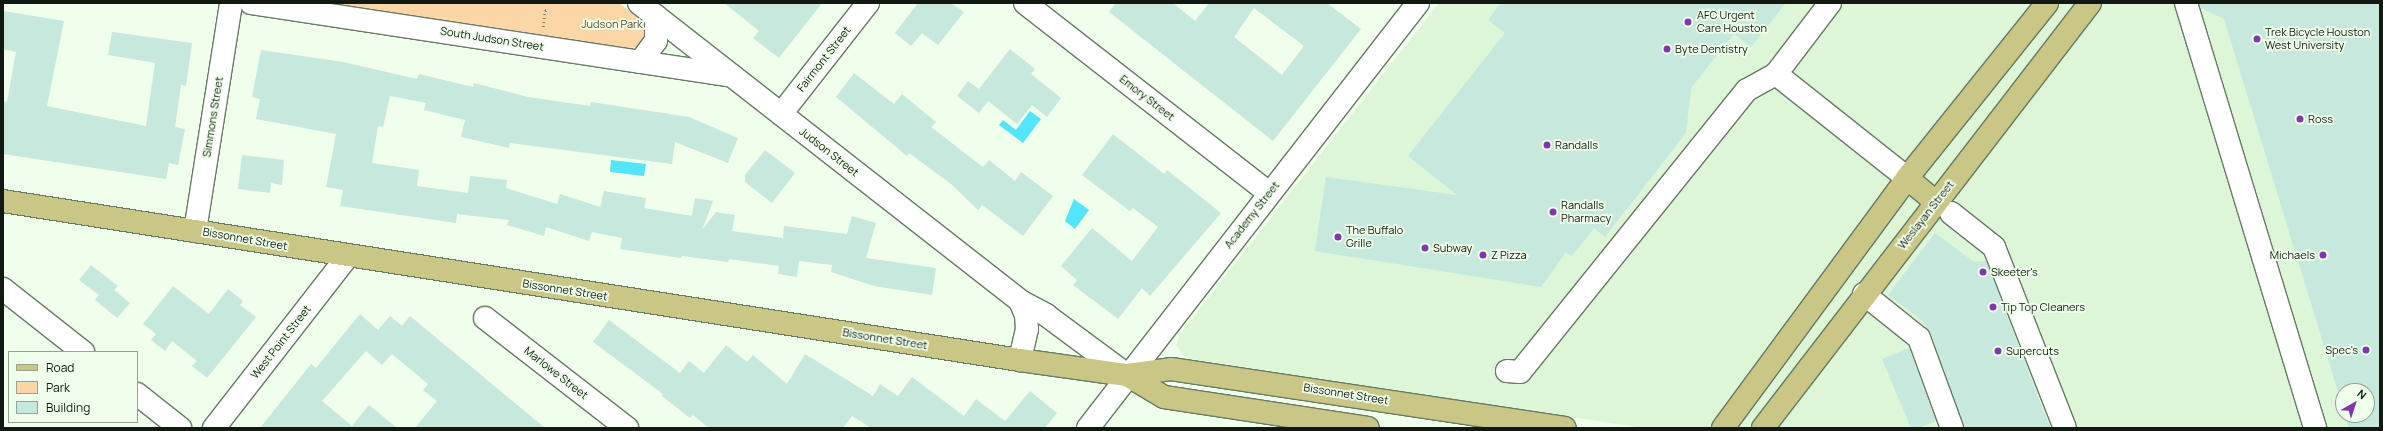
<!DOCTYPE html>
<html>
<head>
<meta charset="utf-8">
<style>
	body { margin:0 }
	#map { position:relative; width:2383px; height:431px; overflow:hidden; background:#efffeb; font-family:Manrope,sans-serif }
	div>[style] { position:absolute }
	.built>* { inset:0; background:#dcf6d7 }
	.green>* { inset:0; background:#fcd6a7 }
	.water>* { inset:0; background:#53e5f9 }
	.building>* { inset:0; background:#c6e8dd }
	.path>* { height:2.5px; margin-top:-1.25px; transform-origin:0; background:repeating-linear-gradient(90deg,#7a8678 0 1px,transparent 0 4px) }
	.roads { filter:drop-shadow(1px 0 #677a64) drop-shadow(-1px 0 #677a64) drop-shadow(0 1px #677a64) drop-shadow(0 -1px #677a64) }
	.minor>* { height:22px; margin:-11px; padding:0 11px; transform-origin:11px; border-radius:11px; background:#fff }
	.major>* { height:22px; margin:-11px; padding:0 11px; transform-origin:11px; border-radius:11px; background:#c9c686 }
	.dots>* { width:11px; height:11px; translate:-50% -50%; box-sizing:border-box; border:2px solid #efffeb; border-radius:50% }
	span { translate:-50% -50%; white-space:nowrap; text-align:center; line-height:1.15; -webkit-text-stroke:3.5px #efffeb; paint-order:stroke }
	.poi-label { font-size:11px; color:#121911 }
	.left { translate:0 -50%; text-align:left }
	.right { translate:-100% -50%; text-align:right }
	.park-label { font-size:11px; color:#624824 }
	.street-label { font-size:11px; color:#121911 }
	.frame { position:absolute; inset:0; border:4px solid #121911; pointer-events:none }
	.legend { position:absolute; left:8px; top:351px; width:130px; height:72px; box-sizing:border-box; background:#efffeb; border:1px solid #97a394; margin:0; padding:5px 7px; list-style:none; font-size:12px; color:#121911 }
	.legend li { display:flex; align-items:center; gap:8px; height:20px }
	.legend b { width:20px; border:1px solid #97a394 }
	.north { position:absolute; left:2335px; top:383px; width:40px; height:40px; box-sizing:border-box; background:#efffeb; border:1px solid #97a394; border-radius:50%; rotate:39deg; font-size:11px; font-weight:700; line-height:16px; text-align:center; color:#121911 }
	.north::after { content:''; display:block; margin:auto; width:14px; height:18px; background:#7d38ac; clip-path:polygon(50% 0,100% 100%,50% 72%,0 100%) }
</style>
</head>
<body>
<div id="map">
	<div class="built">
		<div style="clip-path:polygon(evenodd,1439px 3px,2380px 3px,2380px 428px,1644px 428px,1185px 358px,1176px 345px,1180px 334px,1439px 3px,2343px 391px,2367px 391px,2367px 415px,2343px 415px,2343px 391px)"></div>
	</div>
	<div class="green">
		<div style="clip-path:polygon(333px 3px,619px 3px,644px 23px,647px 36px,640px 46px,629px 48px)"></div>
	</div>
	<div class="water">
		<div style="clip-path:polygon(1030px 111px,1041px 119px,1023px 143px,999px 125px,1003px 120px,1016px 130px)"></div>
		<div style="clip-path:polygon(611px 160px,646px 164px,644px 176px,610px 172px)"></div>
		<div style="clip-path:polygon(1074px 199px,1089px 210px,1075px 229px,1065px 221px)"></div>
	</div>
	<div class="building">
		<div style="clip-path:polygon(724px 3px,822px 3px,779px 58px,753px 38px,759px 31px)"></div>
		<div style="clip-path:polygon(918px 3px,951px 3px,964px 12px,938px 45px,922px 33px,911px 46px,895px 33px)"></div>
		<div style="clip-path:polygon(evenodd,1116px 3px,1173px 3px,1195px 21px,1209px 3px,1327px 3px,1361px 29px,1273px 141px,1109px 12px,1116px 3px,1254px 8px,1304px 46px,1282px 75px,1234px 37px,1254px 8px)"></div>
		<div style="clip-path:polygon(1501px 3px,1786px 3px,1751px 47px,1734px 34px,1691px 88px,1686px 133px,1605px 237px,1594px 228px,1572px 256px,1566px 252px,1541px 287px,1315px 251px,1326px 177px,1457px 195px,1408px 156px,1505px 33px,1488px 20px)"></div>
		<div style="clip-path:polygon(2199px 3px,2380px 3px,2380px 428px,2349px 428px,2345px 415px,2367px 415px,2367px 391px,2343px 391px,2343px 408px,2224px 19px,2201px 8px)"></div>
		<div style="clip-path:polygon(3px 11px,64px 21px,47px 106px,146px 126px,155px 63px,108px 55px,112px 32px,192px 43px,186px 86px,181px 85px,175px 127px,185px 129px,178px 165px,169px 163px,166px 179px,3px 154px,3px 101px,7px 102px,16px 52px,3px 49px)"></div>
		<div style="clip-path:polygon(1010px 49px,1035px 69px,1031px 74px,1061px 98px,1047px 117px,1032px 105px,1017px 124px,988px 101px,979px 113px,957px 96px,968px 81px,979px 89px)"></div>
		<div style="clip-path:polygon(261px 50px,343px 62px,417px 79px,419px 74px,473px 87px,474px 83px,528px 97px,590px 106px,591px 102px,689px 117px,738px 138px,728px 163px,675px 142px,672px 164px,510px 143px,509px 148px,461px 137px,465px 120px,424px 110px,426px 103px,390px 96px,383px 127px,378px 126px,372px 163px,419px 170px,417px 186px,468px 193px,470px 176px,507px 180px,506px 188px,557px 204px,560px 194px,600px 207px,604px 191px,646px 198px,644px 208px,692px 216px,695px 198px,713px 201px,702px 230px,716px 212px,735px 215px,732px 231px,783px 238px,784px 226px,847px 234px,852px 216px,876px 223px,866px 258px,936px 268px,932px 295px,874px 286px,831px 272px,832px 265px,799px 261px,797px 277px,778px 274px,779px 266px,729px 259px,728px 262px,682px 256px,681px 258px,620px 249px,622px 238px,592px 232px,589px 241px,546px 227px,544px 236px,507px 225px,509px 220px,457px 214px,456px 223px,340px 206px,343px 190px,326px 187px,336px 134px,256px 119px,260px 99px,252px 97px)"></div>
		<div style="clip-path:polygon(854px 73px,894px 104px,902px 94px,936px 122px,931px 127px,983px 167px,989px 160px,1015px 181px,1021px 172px,1053px 196px,1023px 236px,982px 205px,978px 210px,951px 184px,909px 153px,907px 156px,836px 97px)"></div>
		<div style="clip-path:polygon(1113px 134px,1164px 174px,1167px 170px,1221px 213px,1150px 296px,1142px 288px,1118px 319px,1073px 285px,1077px 280px,1061px 266px,1092px 228px,1132px 261px,1158px 227px,1133px 208px,1130px 211px,1082px 175px)"></div>
		<div style="clip-path:polygon(765px 150px,795px 173px,772px 203px,745px 182px,745px 175px)"></div>
		<div style="clip-path:polygon(242px 155px,284px 160px,282px 185px,271px 183px,270px 193px,238px 189px)"></div>
		<div style="clip-path:polygon(1935px 233px,1974px 262px,1986px 261px,2050px 428px,1964px 428px,1931px 333px,1922px 321px,1888px 295px)"></div>
		<div style="clip-path:polygon(91px 265px,118px 286px,114px 290px,130px 303px,117px 318px,95px 300px,99px 295px,79px 280px)"></div>
		<div style="clip-path:polygon(173px 286px,209px 314px,228px 289px,243px 301px,240px 305px,256px 317px,207px 378px,192px 366px,197px 361px,172px 341px,165px 351px,151px 340px,156px 334px,143px 324px)"></div>
		<div style="clip-path:polygon(360px 314px,378px 330px,390px 316px,402px 326px,410px 316px,545px 428px,415px 428px,437px 401px,423px 390px,428px 384px,392px 354px,382px 365px,366px 351px,322px 401px,352px 426px,369px 405px,397px 428px,260px 428px,311px 364px,316px 368px)"></div>
		<div style="clip-path:polygon(609px 320px,680px 373px,689px 361px,704px 373px,726px 345px,747px 362px,753px 355px,787px 384px,805px 354px,873px 396px,880px 384px,898px 396px,912px 377px,964px 416px,976px 399px,1005px 421px,1030px 391px,1057px 413px,1045px 428px,871px 428px,852px 416px,843px 428px,709px 428px,693px 415px,690px 418px,662px 396px,663px 394px,593px 342px)"></div>
		<div style="clip-path:polygon(1909px 348px,1936px 421px,1918px 428px,1911px 428px,1882px 359px)"></div>
	</div>
	<div class="path">
		<div style="left:543px;top:27px;width:17px;rotate:-83deg"></div>
		<div style="left:545px;top:10px;width:3px;rotate:18deg"></div>
	</div>
	<div class="roads">
		<div class="minor">
			<div style="left:251px;top:3px;width:486px;rotate:8.6deg"></div>
			<div style="left:639px;top:3px;width:484px;rotate:38deg"></div>
			<div style="left:1020px;top:301px;width:30px;rotate:28deg"></div>
			<div style="left:1046px;top:315px;width:101px;rotate:36.5deg"></div>
			<div style="left:1025px;top:3px;width:309px;rotate:37.9deg"></div>
			<div style="left:2186px;top:3px;width:444px;rotate:73.1deg"></div>
			<div style="left:640px;top:62px;width:26px;rotate:-53deg"></div>
			<div style="left:656px;top:41px;width:25px;rotate:-90deg"></div>
			<div style="left:1776px;top:74px;width:167px;rotate:38.4deg"></div>
			<div style="left:781px;top:114px;width:141px;rotate:-51.9deg"></div>
			<div style="left:1951px;top:213px;width:55px;rotate:38.3deg"></div>
			<div style="left:1994px;top:247px;width:194px;rotate:68.6deg"></div>
			<div style="left:195px;top:231px;width:231px;rotate:-81deg"></div>
			<div style="left:3px;top:289px;width:102px;rotate:38.2deg"></div>
			<div style="left:1864px;top:294px;width:70px;rotate:38.7deg"></div>
			<div style="left:1919px;top:338px;width:96px;rotate:69.9deg"></div>
			<div style="left:1020px;top:301px;width:15px;rotate:67deg"></div>
			<div style="left:1026px;top:315px;width:14px;rotate:86deg"></div>
			<div style="left:1027px;top:329px;width:32px;rotate:103deg"></div>
			<div style="left:485px;top:318px;width:180px;rotate:37.8deg"></div>
			<div style="left:1507px;top:371px;width:13px;rotate:4deg"></div>
			<div style="left:1520px;top:372px;width:362px;rotate:-51.2deg"></div>
			<div style="left:1747px;top:90px;width:33px;rotate:-29deg"></div>
			<div style="left:1776px;top:74px;width:89px;rotate:-52.7deg"></div>
			<div style="left:137px;top:394px;width:55px;rotate:38.3deg"></div>
			<div style="left:214px;top:428px;width:217px;rotate:-52.1deg"></div>
			<div style="left:1088px;top:428px;width:538px;rotate:-52.17deg"></div>
		</div>
		<div class="major">
			<div style="left:1907px;top:178px;width:38px;rotate:40deg"></div>
			<div style="left:3px;top:201px;width:1029px;rotate:8.89deg"></div>
			<div style="left:1020px;top:360px;width:108px;rotate:8deg"></div>
			<div style="left:1127px;top:375px;width:44px;rotate:-7.8deg"></div>
			<div style="left:1171px;top:369px;width:398px;rotate:8.5deg"></div>
			<div style="left:1127px;top:375px;width:43px;rotate:30.7deg"></div>
			<div style="left:1164px;top:397px;width:206px;rotate:8.6deg"></div>
			<div style="left:1723px;top:428px;width:310px;rotate:-53.6deg"></div>
			<div style="left:1907px;top:178px;width:224px;rotate:-51.3deg"></div>
			<div style="left:1763px;top:428px;width:536px;rotate:-52.42deg"></div>
		</div>
	</div>
	<div class="dots">
		<div style="left:1688px;top:22px;background:#7d38ac"></div>
		<div style="left:2257px;top:39px;background:#7d38ac"></div>
		<div style="left:1667px;top:49px;background:#7d38ac"></div>
		<div style="left:2300px;top:119px;background:#7d38ac"></div>
		<div style="left:1547px;top:145px;background:#7d38ac"></div>
		<div style="left:1553px;top:212px;background:#7d38ac"></div>
		<div style="left:1338px;top:237px;background:#7d38ac"></div>
		<div style="left:1425px;top:248px;background:#7d38ac"></div>
		<div style="left:1483px;top:255px;background:#7d38ac"></div>
		<div style="left:2323px;top:255px;background:#7d38ac"></div>
		<div style="left:1983px;top:272px;background:#7d38ac"></div>
		<div style="left:1993px;top:307px;background:#7d38ac"></div>
		<div style="left:2366px;top:350px;background:#7d38ac"></div>
		<div style="left:1998px;top:351px;background:#7d38ac"></div>
	</div>
	<div class="poi-label">
		<span class="left" style="left:1697px;top:22px">AFC Urgent<br>Care Houston</span>
		<span class="left" style="left:2265px;top:39px">Trek Bicycle Houston<br>West University</span>
		<span class="left" style="left:1675px;top:49px">Byte Dentistry</span>
		<span class="left" style="left:2308px;top:119px">Ross</span>
		<span class="left" style="left:1555px;top:145px">Randalls</span>
		<span class="left" style="left:1561px;top:212px">Randalls<br>Pharmacy</span>
		<span class="left" style="left:1346px;top:237px">The Buffalo<br>Grille</span>
		<span class="left" style="left:1433px;top:248px">Subway</span>
		<span class="left" style="left:1491px;top:255px">Z Pizza</span>
		<span class="right" style="left:2315px;top:255px">Michaels</span>
		<span class="left" style="left:1991px;top:272px">Skeeter's</span>
		<span class="left" style="left:2001px;top:307px">Tip Top Cleaners</span>
		<span class="right" style="left:2358px;top:350px">Spec's</span>
		<span class="left" style="left:2006px;top:351px">Supercuts</span>
	</div>
	<div class="park-label">
		<span style="left:612px;top:24px">Judson Park</span>
	</div>
	<div class="street-label">
		<span style="left:492px;top:39px;rotate:9deg">South Judson Street</span>
		<span style="left:824px;top:59px;rotate:-52deg">Fairmont Street</span>
		<span style="left:1147px;top:98px;rotate:38deg">Emory Street</span>
		<span style="left:213px;top:117px;rotate:-81deg">Simmons Street</span>
		<span style="left:829px;top:152px;rotate:38deg">Judson Street</span>
		<span style="left:1252px;top:215px;rotate:-52deg">Academy Street</span>
		<span style="left:1926px;top:215px;rotate:-52deg">Weslayan Street</span>
		<span style="left:245px;top:239px;rotate:10deg">Bissonnet Street</span>
		<span style="left:565px;top:290px;rotate:9deg">Bissonnet Street</span>
		<span style="left:885px;top:339px;rotate:9deg">Bissonnet Street</span>
		<span style="left:281px;top:342px;rotate:-52deg">West Point Street</span>
		<span style="left:556px;top:373px;rotate:38deg">Marlowe Street</span>
		<span style="left:1346px;top:394px;rotate:9deg">Bissonnet Street</span>
	</div>
	<div class="frame"></div>
	<ul class="legend">
	<li><b style="height:5px;background:#c9c686"></b>Road</li>
	<li><b style="height:11px;background:#fcd6a7"></b>Park</li>
	<li><b style="height:11px;background:#c6e8dd"></b>Building</li>
	</ul>
	<div class="north">N</div>
</div>
</body>
</html>
